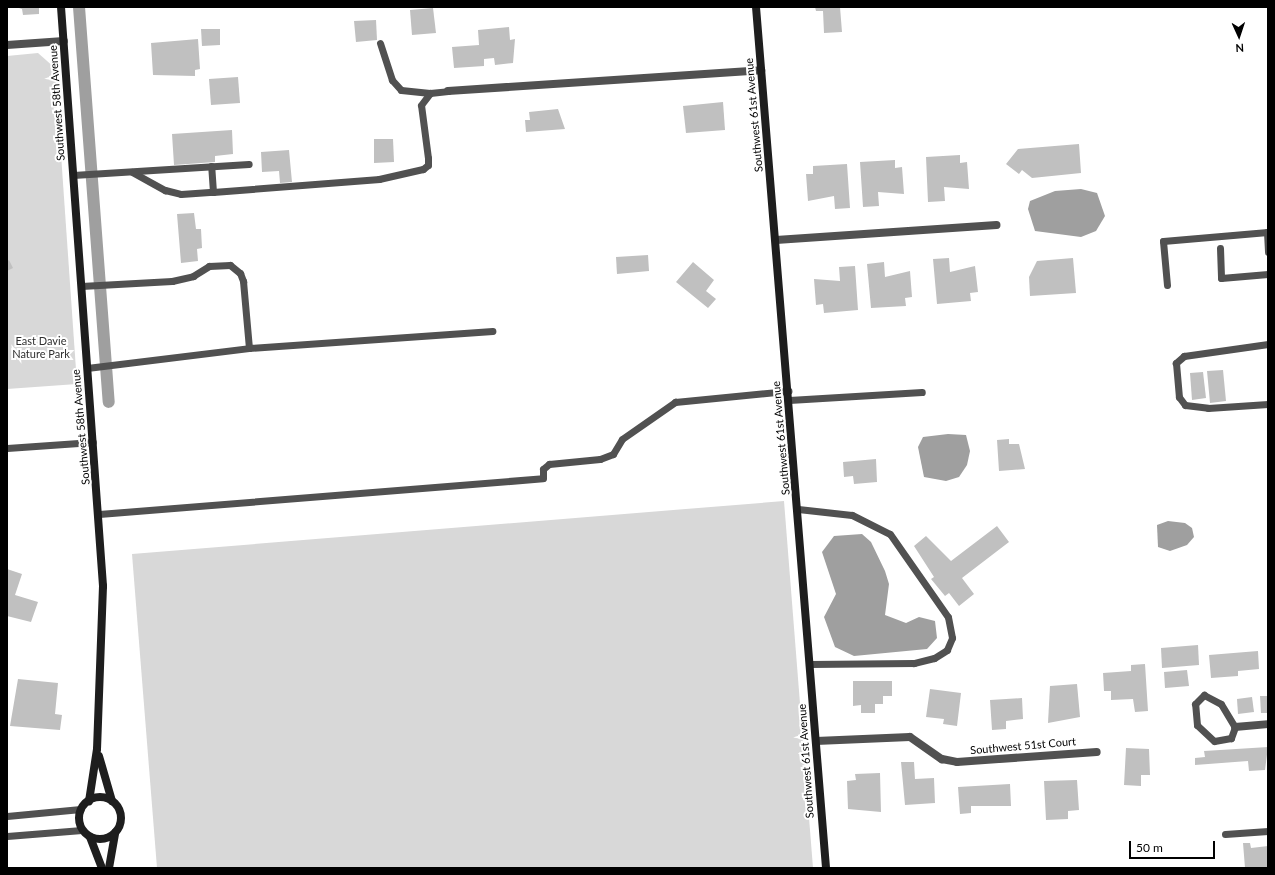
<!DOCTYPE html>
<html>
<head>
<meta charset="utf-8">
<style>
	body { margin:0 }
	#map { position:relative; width:1275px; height:875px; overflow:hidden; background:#fff; font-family:Lato,sans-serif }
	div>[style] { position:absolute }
	.green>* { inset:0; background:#d8d8d8 }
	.water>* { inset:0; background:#9f9f9f }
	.canal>* { height:12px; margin:-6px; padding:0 6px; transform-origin:6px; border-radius:6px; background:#9f9f9f }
	.building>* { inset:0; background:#c0c0c0 }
	.lane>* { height:7px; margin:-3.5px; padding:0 3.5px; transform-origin:3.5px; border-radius:3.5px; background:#515151 }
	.street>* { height:8px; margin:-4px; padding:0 4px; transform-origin:4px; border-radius:4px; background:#515151 }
	.secondary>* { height:8px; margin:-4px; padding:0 4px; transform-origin:4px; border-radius:4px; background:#1e1e1e }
	.secondary>.ring { margin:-4px; padding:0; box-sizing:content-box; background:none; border:8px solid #1e1e1e; border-radius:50% }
	span { translate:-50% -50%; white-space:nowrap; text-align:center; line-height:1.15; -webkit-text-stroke:4px #fff; paint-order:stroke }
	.street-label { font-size:11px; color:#000 }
	.park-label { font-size:11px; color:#2f2f2f }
	.frame { position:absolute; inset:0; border:8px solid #000; pointer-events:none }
	.north { position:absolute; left:1219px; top:16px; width:40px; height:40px; -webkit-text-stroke:3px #fff; paint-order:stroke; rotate:177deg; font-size:11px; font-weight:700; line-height:16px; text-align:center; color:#000 }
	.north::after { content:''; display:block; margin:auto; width:14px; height:18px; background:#000; clip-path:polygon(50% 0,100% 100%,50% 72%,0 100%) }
	.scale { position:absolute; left:1129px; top:841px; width:86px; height:18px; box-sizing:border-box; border:2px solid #000; border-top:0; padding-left:5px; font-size:12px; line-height:14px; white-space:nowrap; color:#000; -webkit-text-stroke:3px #fff; paint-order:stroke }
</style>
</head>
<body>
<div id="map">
	<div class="green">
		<div style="clip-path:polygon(38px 53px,55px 68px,77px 384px,7px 389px,7px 56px)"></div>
		<div style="clip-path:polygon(784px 501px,813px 868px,157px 868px,132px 554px)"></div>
	</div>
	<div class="water">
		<div style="clip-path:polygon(1081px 189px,1097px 193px,1105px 216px,1096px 231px,1081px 237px,1035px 231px,1028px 209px,1030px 201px,1055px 191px)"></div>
		<div style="clip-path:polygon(948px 434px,966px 435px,970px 451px,967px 465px,959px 477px,946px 481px,924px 477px,918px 447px,923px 437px)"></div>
		<div style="clip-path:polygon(1168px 521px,1185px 523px,1192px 528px,1194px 537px,1187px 545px,1170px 551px,1158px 547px,1157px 525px)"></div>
		<div style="clip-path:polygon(862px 534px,871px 542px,885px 571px,889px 584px,885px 615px,906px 623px,919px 617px,935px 621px,937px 638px,927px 649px,854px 656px,835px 647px,824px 617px,836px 594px,822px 552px,834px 536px)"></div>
	</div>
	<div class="canal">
		<div style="left:79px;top:7px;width:396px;rotate:85.7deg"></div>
	</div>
	<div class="building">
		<div style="clip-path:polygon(16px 7px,39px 7px,39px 14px,23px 15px,22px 9px)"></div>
		<div style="clip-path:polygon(815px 7px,840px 7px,842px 32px,824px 33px,823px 11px,816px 11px)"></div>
		<div style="clip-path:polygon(433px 8px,436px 33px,412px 35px,410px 10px)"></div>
		<div style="clip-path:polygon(376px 20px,377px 40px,356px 42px,354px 21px)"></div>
		<div style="clip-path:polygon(509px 27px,510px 40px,515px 39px,513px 63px,495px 65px,494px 58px,484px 59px,484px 66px,454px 68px,452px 47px,479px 45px,478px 30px)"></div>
		<div style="clip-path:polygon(201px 29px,220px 29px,220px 45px,202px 46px)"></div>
		<div style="clip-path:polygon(198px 39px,200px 69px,195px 70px,195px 76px,153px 75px,151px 43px)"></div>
		<div style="clip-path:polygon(238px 77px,240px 103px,211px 105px,209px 79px)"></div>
		<div style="clip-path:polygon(723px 102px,725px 130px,686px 133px,683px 106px)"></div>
		<div style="clip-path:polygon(558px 109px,565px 129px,526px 132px,525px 120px,530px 120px,529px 112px)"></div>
		<div style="clip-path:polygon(232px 130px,233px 154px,215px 156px,215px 162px,174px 165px,172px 134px)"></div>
		<div style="clip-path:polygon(374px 139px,393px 139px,394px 162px,374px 163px)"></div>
		<div style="clip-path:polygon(1079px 144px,1081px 173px,1032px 178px,1022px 170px,1019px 174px,1006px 164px,1018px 149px)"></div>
		<div style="clip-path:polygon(289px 150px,292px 182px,280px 183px,279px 171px,262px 172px,261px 152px)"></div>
		<div style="clip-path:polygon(960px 155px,960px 163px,967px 162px,969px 189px,944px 187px,945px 201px,928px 202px,926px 157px)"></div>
		<div style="clip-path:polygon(895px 160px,895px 168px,902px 167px,904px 194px,878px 192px,879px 206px,863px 207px,860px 162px)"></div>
		<div style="clip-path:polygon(847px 164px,850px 208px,835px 209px,834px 196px,808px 201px,806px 174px,813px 174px,813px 166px)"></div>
		<div style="clip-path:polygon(194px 213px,196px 229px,201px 229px,202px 248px,197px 249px,198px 261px,181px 263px,177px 214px)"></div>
		<div style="clip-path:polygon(648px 255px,649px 271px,617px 274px,616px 257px)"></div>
		<div style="clip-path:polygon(949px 258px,950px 272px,975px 266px,978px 292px,970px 293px,971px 301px,937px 304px,933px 259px)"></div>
		<div style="clip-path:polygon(1073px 258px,1076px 293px,1030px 296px,1029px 277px,1037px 261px)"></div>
		<div style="clip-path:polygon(9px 260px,13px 268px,7px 271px,7px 261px)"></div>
		<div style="clip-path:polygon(693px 262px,714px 280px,706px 291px,716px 299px,708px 308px,676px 282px)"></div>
		<div style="clip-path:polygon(884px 262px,885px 277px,910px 271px,912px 297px,905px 298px,906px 306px,871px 308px,867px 264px)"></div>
		<div style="clip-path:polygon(855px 266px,858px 310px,824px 313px,823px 304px,816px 305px,814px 279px,840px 281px,839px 267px)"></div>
		<div style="clip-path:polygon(1223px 370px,1226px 401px,1210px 403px,1207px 371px)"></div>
		<div style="clip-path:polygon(1203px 372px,1206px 398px,1192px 400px,1190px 373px)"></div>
		<div style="clip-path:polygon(1009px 439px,1009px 444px,1019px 444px,1025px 469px,999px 471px,997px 440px)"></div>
		<div style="clip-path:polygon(876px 459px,877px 482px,854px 484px,853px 476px,844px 477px,843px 462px)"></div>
		<div style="clip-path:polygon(997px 526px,1009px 542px,962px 578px,974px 594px,959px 606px,949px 593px,945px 596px,931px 579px,934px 577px,914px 546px,926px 536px,951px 561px)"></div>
		<div style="clip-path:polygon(7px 569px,22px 574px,15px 595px,38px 602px,31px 622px,7px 616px)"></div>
		<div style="clip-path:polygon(1198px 645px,1199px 665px,1162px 668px,1161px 648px)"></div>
		<div style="clip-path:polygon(1258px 651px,1259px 669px,1238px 671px,1238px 676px,1211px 678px,1209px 655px)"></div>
		<div style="clip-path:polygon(1145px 664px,1148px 711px,1135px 712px,1133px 699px,1111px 700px,1111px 691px,1104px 691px,1103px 673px,1131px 671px,1131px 665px)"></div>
		<div style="clip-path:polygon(1187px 670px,1189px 686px,1165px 688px,1164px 672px)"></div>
		<div style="clip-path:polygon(18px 679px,58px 683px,55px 714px,62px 715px,60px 730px,10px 726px)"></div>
		<div style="clip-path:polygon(853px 681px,892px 681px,892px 696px,883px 696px,883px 704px,875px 704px,875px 713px,861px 713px,861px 705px,853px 706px)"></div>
		<div style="clip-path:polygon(1077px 684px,1080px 717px,1048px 723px,1050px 686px)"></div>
		<div style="clip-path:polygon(930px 689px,961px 693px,957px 726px,943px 724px,944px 719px,926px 717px)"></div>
		<div style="clip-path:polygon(1260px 696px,1268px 696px,1268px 713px,1261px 713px)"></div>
		<div style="clip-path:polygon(1252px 697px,1254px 712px,1238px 714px,1237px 699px)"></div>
		<div style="clip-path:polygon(1022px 698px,1023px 719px,1006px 721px,1006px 729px,992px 730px,990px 700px)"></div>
		<div style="clip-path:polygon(1268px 747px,1265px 770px,1249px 771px,1248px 761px,1195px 765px,1195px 758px,1205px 757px,1204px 751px)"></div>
		<div style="clip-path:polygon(1126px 748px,1149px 749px,1150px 775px,1141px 775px,1141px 786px,1124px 785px)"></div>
		<div style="clip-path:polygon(901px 762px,914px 762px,915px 779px,934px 778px,935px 803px,905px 805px)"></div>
		<div style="clip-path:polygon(880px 773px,881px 812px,848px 809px,847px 781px,856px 780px,855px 774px)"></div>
		<div style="clip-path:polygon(1077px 780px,1079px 810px,1068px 811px,1068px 819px,1046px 820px,1044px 781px)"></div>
		<div style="clip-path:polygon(1010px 784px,1011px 806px,971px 806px,971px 813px,960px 814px,958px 787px)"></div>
		<div style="clip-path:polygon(1243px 843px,1250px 843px,1251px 848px,1268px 846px,1268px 868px,1245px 868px)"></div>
	</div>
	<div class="lane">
		<div style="left:380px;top:43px;width:39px;rotate:72deg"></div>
		<div style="left:392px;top:80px;width:13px;rotate:48deg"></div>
		<div style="left:401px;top:90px;width:29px;rotate:6deg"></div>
		<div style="left:132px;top:172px;width:38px;rotate:29deg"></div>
		<div style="left:165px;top:190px;width:16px;rotate:14deg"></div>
		<div style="left:181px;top:194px;width:32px;rotate:-4deg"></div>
		<div style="left:213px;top:192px;width:26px;rotate:-94deg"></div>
		<div style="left:73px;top:175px;width:176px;rotate:-3.6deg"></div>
		<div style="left:213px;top:192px;width:167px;rotate:-4.5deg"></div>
		<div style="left:379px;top:179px;width:45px;rotate:-12.8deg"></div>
		<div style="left:423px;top:169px;width:6px;rotate:-39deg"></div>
		<div style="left:428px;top:165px;width:7px;rotate:-90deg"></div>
		<div style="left:428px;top:158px;width:53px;rotate:-97.5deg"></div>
		<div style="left:421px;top:105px;width:15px;rotate:-53deg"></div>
		<div style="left:430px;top:93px;width:18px;rotate:-6deg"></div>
		<div style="left:1267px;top:232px;width:20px;rotate:87deg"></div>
		<div style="left:1220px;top:248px;width:30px;rotate:88deg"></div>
		<div style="left:1221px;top:278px;width:47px;rotate:-4.9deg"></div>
		<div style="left:1167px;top:285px;width:44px;rotate:-95.2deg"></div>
		<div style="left:1163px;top:241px;width:105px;rotate:-4.9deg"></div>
		<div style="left:81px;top:286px;width:91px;rotate:-3.1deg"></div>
		<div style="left:172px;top:281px;width:22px;rotate:-13deg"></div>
		<div style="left:193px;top:276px;width:19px;rotate:-32deg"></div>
		<div style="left:209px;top:266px;width:21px;rotate:-3deg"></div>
		<div style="left:230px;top:265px;width:13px;rotate:39deg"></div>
		<div style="left:240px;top:273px;width:9px;rotate:69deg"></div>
		<div style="left:243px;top:281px;width:67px;rotate:84.9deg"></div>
		<div style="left:1268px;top:344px;width:85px;rotate:171.9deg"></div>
		<div style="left:1184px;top:356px;width:11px;rotate:139deg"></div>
		<div style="left:1176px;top:363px;width:34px;rotate:85deg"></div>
		<div style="left:1179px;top:397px;width:10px;rotate:53deg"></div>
		<div style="left:1185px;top:405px;width:23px;rotate:7deg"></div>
		<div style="left:1208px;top:408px;width:60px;rotate:-3.8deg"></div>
		<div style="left:87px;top:368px;width:163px;rotate:-7deg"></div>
		<div style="left:249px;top:348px;width:244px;rotate:-4deg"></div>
		<div style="left:789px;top:400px;width:133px;rotate:-3.4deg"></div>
		<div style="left:7px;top:448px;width:86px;rotate:-4deg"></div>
		<div style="left:798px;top:509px;width:54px;rotate:6.3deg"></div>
		<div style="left:852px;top:515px;width:42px;rotate:26.6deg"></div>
		<div style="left:890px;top:534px;width:101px;rotate:55.1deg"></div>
		<div style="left:948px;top:617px;width:21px;rotate:79deg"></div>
		<div style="left:952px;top:638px;width:13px;rotate:113deg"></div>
		<div style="left:947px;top:650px;width:15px;rotate:148deg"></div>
		<div style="left:934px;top:658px;width:21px;rotate:166deg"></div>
		<div style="left:914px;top:663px;width:104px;rotate:179.4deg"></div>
		<div style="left:99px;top:514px;width:445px;rotate:-4.6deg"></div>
		<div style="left:543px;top:478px;width:9px;rotate:-90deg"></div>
		<div style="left:543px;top:469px;width:8px;rotate:-40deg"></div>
		<div style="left:549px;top:464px;width:51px;rotate:-5.6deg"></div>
		<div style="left:600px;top:459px;width:14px;rotate:-21deg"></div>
		<div style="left:613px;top:454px;width:17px;rotate:-59deg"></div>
		<div style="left:622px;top:439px;width:65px;rotate:-34.9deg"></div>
		<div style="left:675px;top:402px;width:114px;rotate:-5.6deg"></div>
		<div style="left:1204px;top:695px;width:19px;rotate:28deg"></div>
		<div style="left:1221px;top:704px;width:27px;rotate:59deg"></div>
		<div style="left:1235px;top:727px;width:12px;rotate:110deg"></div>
		<div style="left:1231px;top:738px;width:17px;rotate:170deg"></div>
		<div style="left:1214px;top:741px;width:23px;rotate:-137deg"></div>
		<div style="left:1197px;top:725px;width:21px;rotate:-95deg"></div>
		<div style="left:1195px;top:704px;width:13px;rotate:-45deg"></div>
		<div style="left:7px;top:816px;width:74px;rotate:-5.4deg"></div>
		<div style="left:1225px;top:834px;width:43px;rotate:-4deg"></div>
		<div style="left:7px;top:836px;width:75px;rotate:-4.6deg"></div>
	</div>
	<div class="street">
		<div style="left:7px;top:45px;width:57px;rotate:-4deg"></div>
		<div style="left:448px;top:91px;width:314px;rotate:-3.8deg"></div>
		<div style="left:776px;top:240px;width:221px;rotate:-3.9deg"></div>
		<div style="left:1235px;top:727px;width:33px;rotate:-5deg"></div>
		<div style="left:816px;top:741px;width:94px;rotate:-2.4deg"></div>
		<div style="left:910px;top:737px;width:39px;rotate:35deg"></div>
		<div style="left:942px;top:759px;width:15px;rotate:11deg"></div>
		<div style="left:957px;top:762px;width:140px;rotate:-4.1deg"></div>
	</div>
	<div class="secondary">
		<div style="left:61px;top:7px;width:581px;rotate:85.85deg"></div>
		<div style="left:103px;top:586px;width:163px;rotate:92.1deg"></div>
		<div style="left:97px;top:749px;width:53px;rotate:98.7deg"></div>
		<div style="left:756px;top:7px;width:864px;rotate:85.35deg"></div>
		<div style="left:99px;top:756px;width:47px;rotate:73.9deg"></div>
		<div class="ring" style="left:79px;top:797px;width:34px;height:34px"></div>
		<div style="left:90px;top:837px;width:33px;rotate:69deg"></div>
		<div style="left:109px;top:868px;width:36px;rotate:-80deg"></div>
	</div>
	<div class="street-label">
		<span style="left:57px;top:103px;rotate:-94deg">Southwest 58th Avenue</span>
		<span style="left:754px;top:115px;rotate:-95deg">Southwest 61st Avenue</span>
		<span style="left:81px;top:427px;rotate:-95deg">Southwest 58th Avenue</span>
		<span style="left:781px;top:438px;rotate:-95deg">Southwest 61st Avenue</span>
		<span style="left:1023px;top:746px;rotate:-5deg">Southwest 51st Court</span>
		<span style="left:806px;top:761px;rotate:-94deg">Southwest 61st Avenue</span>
	</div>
	<div class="park-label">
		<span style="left:41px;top:348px">East Davie<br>Nature Park</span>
	</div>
	<div class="frame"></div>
	<div class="north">N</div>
	<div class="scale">50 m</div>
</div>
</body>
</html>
